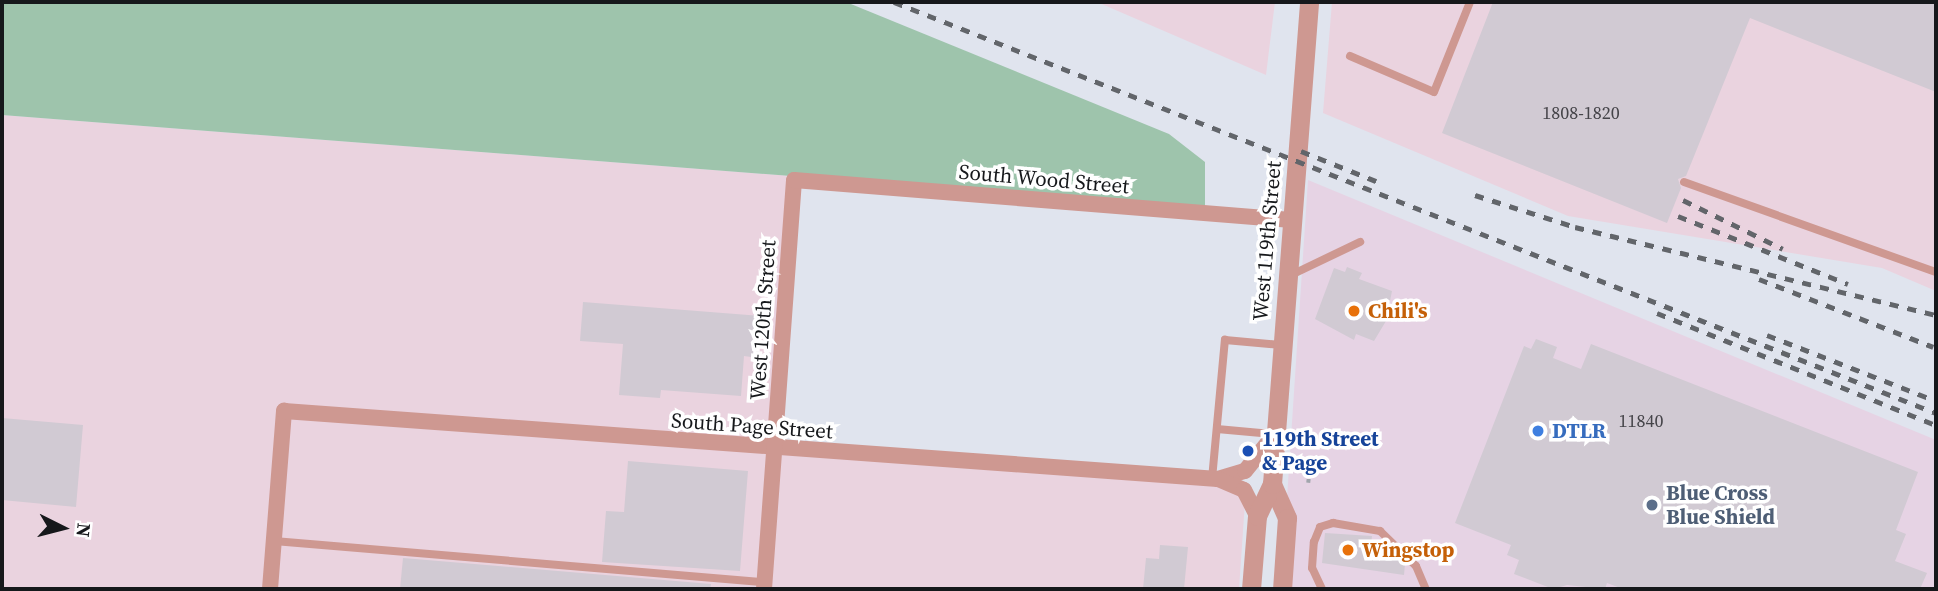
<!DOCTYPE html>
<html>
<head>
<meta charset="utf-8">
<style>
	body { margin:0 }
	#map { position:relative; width:1938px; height:591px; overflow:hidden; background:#e0e4ee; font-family:"Source Serif 4",serif }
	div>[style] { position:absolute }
	.commercial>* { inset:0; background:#e6d3e4 }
	.industrial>* { inset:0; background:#ead3df }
	.green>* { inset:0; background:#9ec4ac }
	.building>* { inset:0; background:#d1cad3 }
	.path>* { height:3.5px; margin-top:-1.75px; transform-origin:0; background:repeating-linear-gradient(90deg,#a1a5ac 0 3.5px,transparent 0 8.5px) }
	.service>* { height:8px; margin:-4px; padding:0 4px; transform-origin:4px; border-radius:4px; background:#ce9891 }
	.minor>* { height:16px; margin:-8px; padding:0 8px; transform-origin:8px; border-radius:8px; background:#ce9891 }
	.tertiary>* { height:19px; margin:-9.5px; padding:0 9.5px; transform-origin:9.5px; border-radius:9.5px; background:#ce9891 }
	.rail>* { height:5px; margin-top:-2.5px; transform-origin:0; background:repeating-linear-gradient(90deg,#62656a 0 9px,transparent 0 18px) }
	.dots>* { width:19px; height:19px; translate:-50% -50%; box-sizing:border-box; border:4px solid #fff; border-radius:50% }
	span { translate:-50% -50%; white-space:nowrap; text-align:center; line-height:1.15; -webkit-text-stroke:7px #fff; paint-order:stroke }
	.number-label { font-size:18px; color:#454449 }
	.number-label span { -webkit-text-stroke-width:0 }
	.street-label { font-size:21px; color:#16181b }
	.food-label { font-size:21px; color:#c56008; font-weight:700 }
	.left { translate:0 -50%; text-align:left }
	.shop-label { font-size:21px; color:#366cbe; font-weight:700 }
	.transit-label { font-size:21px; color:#164399; font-weight:700 }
	.service-label { font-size:21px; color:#4e5e75; font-weight:700 }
	.frame { position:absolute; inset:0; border:4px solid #16181b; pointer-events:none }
	.north { position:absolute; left:28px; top:493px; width:70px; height:70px; -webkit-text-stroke:5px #fff; paint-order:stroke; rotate:96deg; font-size:19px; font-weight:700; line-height:28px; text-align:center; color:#16181b }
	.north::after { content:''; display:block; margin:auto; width:24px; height:32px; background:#16181b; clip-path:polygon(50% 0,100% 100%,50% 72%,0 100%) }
</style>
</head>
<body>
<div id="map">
	<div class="commercial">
		<div style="clip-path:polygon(1308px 180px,1936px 440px,1936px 589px,1281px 589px)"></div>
	</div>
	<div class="industrial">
		<div style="clip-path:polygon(1097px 2px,1275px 2px,1266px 75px)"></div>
		<div style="clip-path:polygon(1332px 2px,1936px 2px,1936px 291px,1882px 268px,1568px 216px,1323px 113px)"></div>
		<div style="clip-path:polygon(2px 115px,791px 176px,769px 452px,1246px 487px,1239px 589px,2px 589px)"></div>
	</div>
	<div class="green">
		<div style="clip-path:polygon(2px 2px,846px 2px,1169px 134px,1205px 162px,1205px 208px,2px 115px)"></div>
	</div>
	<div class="building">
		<div style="clip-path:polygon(1493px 2px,1936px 2px,1936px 92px,1750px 18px,1686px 176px,1678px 179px,1681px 188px,1667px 223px,1442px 133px)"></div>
		<div style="clip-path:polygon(1347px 267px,1362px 273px,1359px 279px,1392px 291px,1386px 321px,1374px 341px,1356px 334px,1354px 340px,1315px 319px,1334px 268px,1345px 272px)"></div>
		<div style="clip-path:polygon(583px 302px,761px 316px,758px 358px,744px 356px,741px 396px,661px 390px,660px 398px,619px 395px,623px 344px,580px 341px)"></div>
		<div style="clip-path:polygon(1536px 339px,1557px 347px,1553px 358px,1581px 369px,1591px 344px,1918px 472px,1896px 530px,1906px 534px,1895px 561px,1927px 573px,1920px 589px,1623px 589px,1607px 583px,1605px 589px,1567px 585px,1553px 589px,1514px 574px,1519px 560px,1507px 555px,1511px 545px,1455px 523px,1524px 346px,1531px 349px)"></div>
		<div style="clip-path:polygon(2px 418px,83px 425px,76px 507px,2px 500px)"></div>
		<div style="clip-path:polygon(628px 461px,748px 471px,740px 571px,602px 562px,606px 511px,624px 512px)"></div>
		<div style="clip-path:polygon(1325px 533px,1372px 536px,1371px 544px,1385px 545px,1405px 564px,1404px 575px,1322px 563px)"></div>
		<div style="clip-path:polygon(1160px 545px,1188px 547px,1184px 589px,1143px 589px,1146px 558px,1159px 559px)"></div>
		<div style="clip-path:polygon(403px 558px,711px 584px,710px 589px,400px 589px)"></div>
	</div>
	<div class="path">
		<div style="left:1308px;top:483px;width:9px;rotate:-84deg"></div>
	</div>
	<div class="service">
		<div style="left:1350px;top:56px;width:91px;rotate:23.2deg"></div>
		<div style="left:1434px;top:92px;width:97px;rotate:-68.2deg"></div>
		<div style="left:1684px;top:182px;width:268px;rotate:19.7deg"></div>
		<div style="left:1289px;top:276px;width:79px;rotate:-25.6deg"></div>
		<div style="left:1217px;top:429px;width:56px;rotate:5.1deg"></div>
		<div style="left:1212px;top:479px;width:140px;rotate:-84.7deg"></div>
		<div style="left:1225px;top:340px;width:56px;rotate:5.1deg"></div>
		<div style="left:274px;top:541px;width:492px;rotate:4.8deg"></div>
		<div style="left:1322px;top:589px;width:23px;rotate:-115deg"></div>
		<div style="left:1312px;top:568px;width:26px;rotate:-86deg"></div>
		<div style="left:1314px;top:542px;width:16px;rotate:-68deg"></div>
		<div style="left:1320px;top:527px;width:14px;rotate:-17deg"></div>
		<div style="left:1333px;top:523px;width:48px;rotate:9.7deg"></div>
		<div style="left:1380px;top:531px;width:50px;rotate:44.2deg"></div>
		<div style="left:1416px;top:566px;width:25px;rotate:67deg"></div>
	</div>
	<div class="minor">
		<div style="left:1218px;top:479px;width:28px;rotate:-17deg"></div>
		<div style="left:1245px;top:471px;width:46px;rotate:-51.1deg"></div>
		<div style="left:270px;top:589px;width:179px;rotate:-85.5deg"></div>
		<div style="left:284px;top:411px;width:936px;rotate:4.16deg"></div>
		<div style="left:1218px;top:479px;width:28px;rotate:23deg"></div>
		<div style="left:1244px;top:490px;width:29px;rotate:63deg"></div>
		<div style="left:764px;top:589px;width:410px;rotate:-85.8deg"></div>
		<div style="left:794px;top:180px;width:499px;rotate:4.6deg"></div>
	</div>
	<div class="tertiary">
		<div style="left:1272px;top:484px;width:37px;rotate:66deg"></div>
		<div style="left:1287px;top:518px;width:71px;rotate:94deg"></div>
		<div style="left:1251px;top:589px;width:73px;rotate:-85.3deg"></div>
		<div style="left:1257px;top:516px;width:35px;rotate:-65deg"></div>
		<div style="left:1272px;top:484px;width:483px;rotate:-85.6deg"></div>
	</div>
	<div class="rail">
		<div style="left:894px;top:2px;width:1120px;rotate:21.53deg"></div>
		<div style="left:1301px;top:151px;width:81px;rotate:21.8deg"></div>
		<div style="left:1475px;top:195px;width:105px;rotate:17.7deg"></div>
		<div style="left:1575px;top:227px;width:372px;rotate:13.7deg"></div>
		<div style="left:1683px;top:200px;width:111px;rotate:26.1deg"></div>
		<div style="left:1678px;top:216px;width:183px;rotate:21.8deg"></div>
		<div style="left:1759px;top:279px;width:187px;rotate:21.3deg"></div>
		<div style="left:1657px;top:313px;width:301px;rotate:21.9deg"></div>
		<div style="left:1767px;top:335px;width:181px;rotate:21.3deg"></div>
	</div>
	<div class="dots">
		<div style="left:1354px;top:311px;background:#e8710a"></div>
		<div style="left:1538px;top:431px;background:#3f7fe0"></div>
		<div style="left:1248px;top:451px;background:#1a4fb4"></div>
		<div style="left:1652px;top:505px;background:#5c6f8a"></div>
		<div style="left:1348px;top:550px;background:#e8710a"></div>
	</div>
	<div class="number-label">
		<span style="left:1581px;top:113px">1808-1820</span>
		<span style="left:1641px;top:421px">11840</span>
	</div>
	<div class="street-label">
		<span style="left:1044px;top:179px;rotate:5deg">South Wood Street</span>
		<span style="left:1267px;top:241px;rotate:-85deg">West 119th Street</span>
		<span style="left:763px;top:320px;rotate:-86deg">West 120th Street</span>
		<span style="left:752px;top:426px;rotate:4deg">South Page Street</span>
	</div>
	<div class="food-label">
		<span class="left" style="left:1368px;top:311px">Chili's</span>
		<span class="left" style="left:1362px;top:550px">Wingstop</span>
	</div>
	<div class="shop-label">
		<span class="left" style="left:1552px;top:431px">DTLR</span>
	</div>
	<div class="transit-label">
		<span class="left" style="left:1262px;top:451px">119th Street<br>&amp; Page</span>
	</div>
	<div class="service-label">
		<span class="left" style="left:1666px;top:505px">Blue Cross<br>Blue Shield</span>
	</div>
	<div class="frame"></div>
	<div class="north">N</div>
</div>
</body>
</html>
